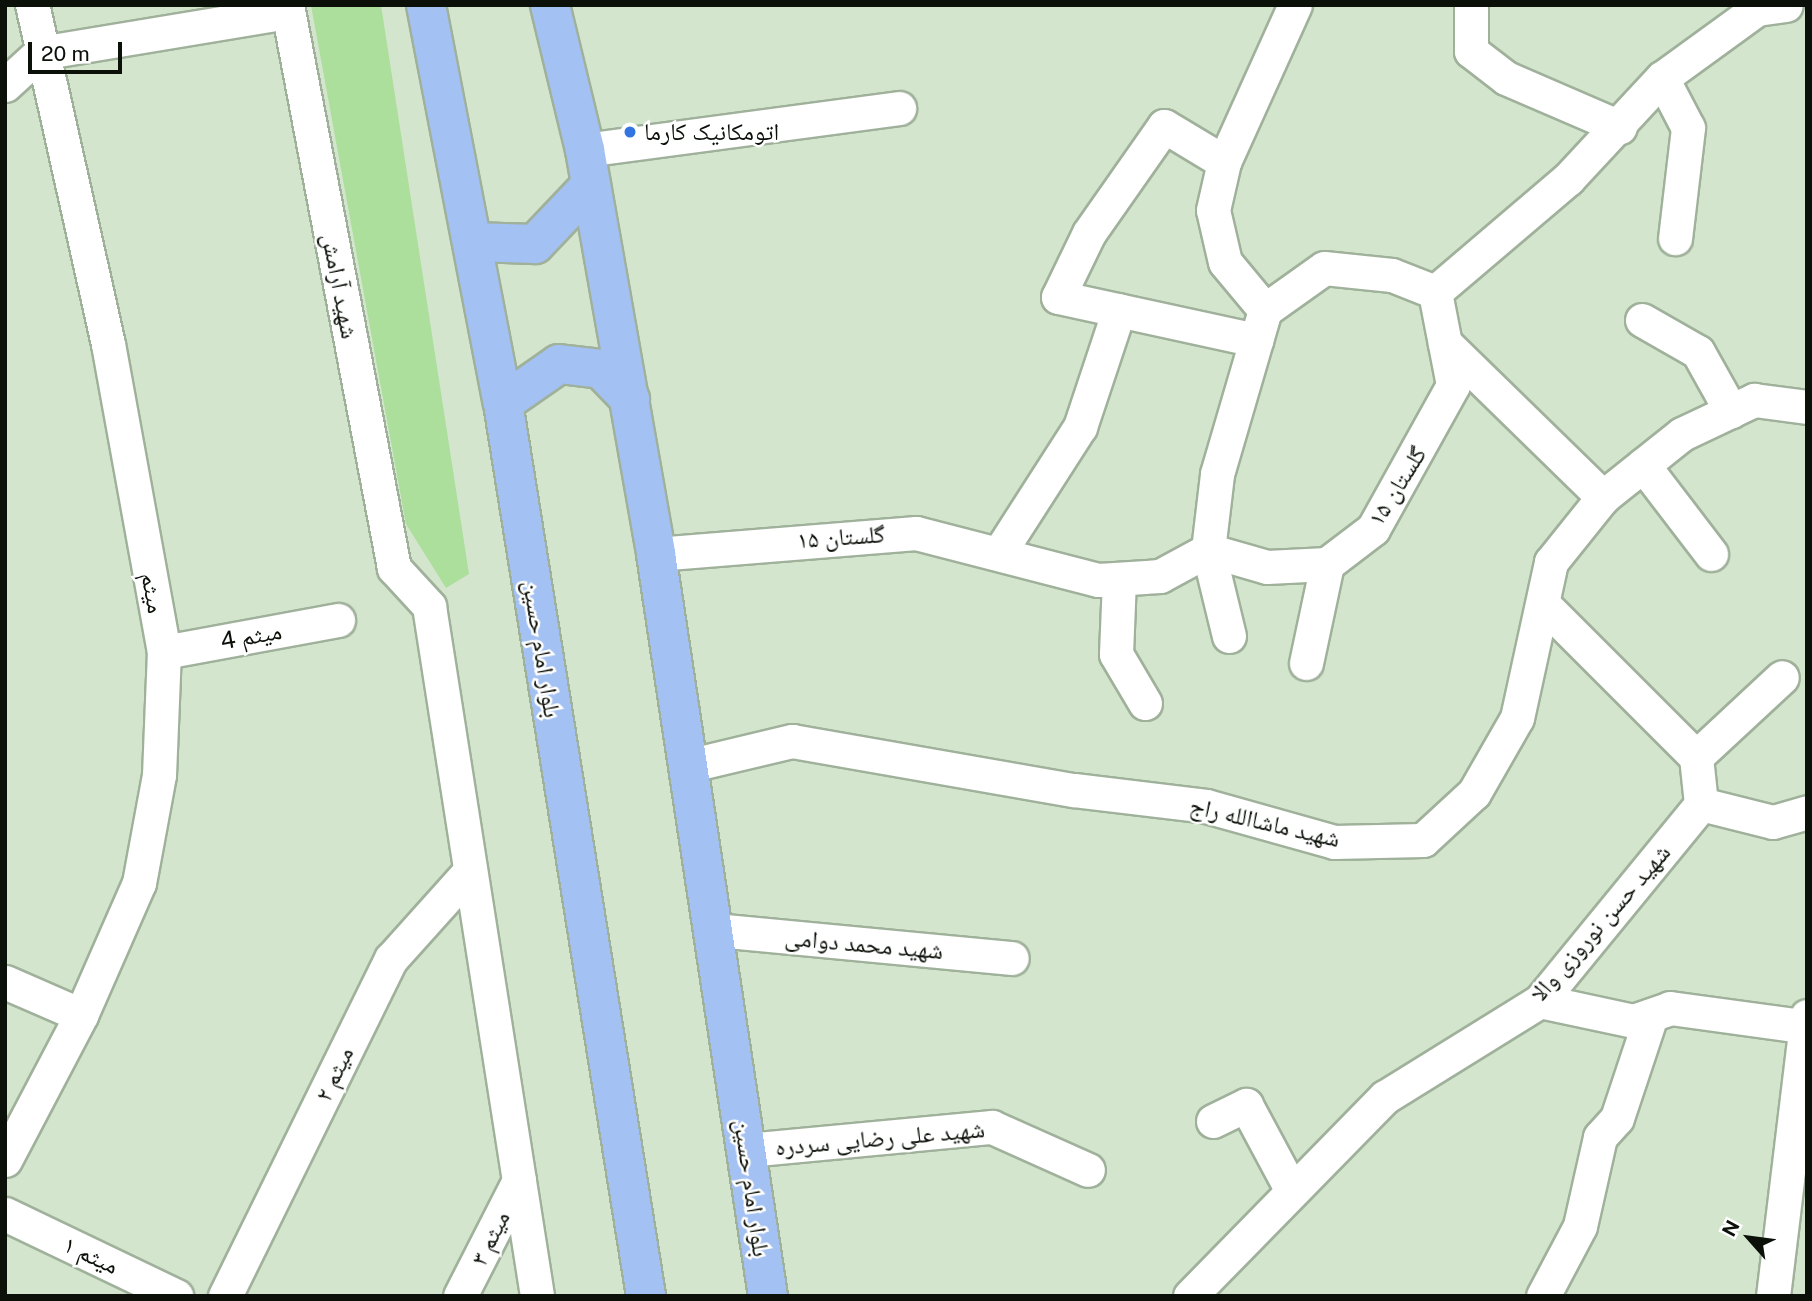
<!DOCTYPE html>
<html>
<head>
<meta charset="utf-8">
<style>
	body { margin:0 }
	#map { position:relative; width:1812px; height:1301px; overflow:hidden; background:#d4e5ce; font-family:"Public Sans","Noto Naskh Arabic",sans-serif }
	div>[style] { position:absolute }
	.green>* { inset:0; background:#acde9c }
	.roads { filter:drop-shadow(2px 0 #a0b19b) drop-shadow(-2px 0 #a0b19b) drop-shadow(0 2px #a0b19b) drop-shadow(0 -2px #a0b19b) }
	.minor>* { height:33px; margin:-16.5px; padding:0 16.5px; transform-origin:16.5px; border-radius:16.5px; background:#fff }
	.major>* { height:38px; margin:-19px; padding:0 19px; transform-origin:19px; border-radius:19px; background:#a3c1f2 }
	.dots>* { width:19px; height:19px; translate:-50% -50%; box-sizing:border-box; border:4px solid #fff; border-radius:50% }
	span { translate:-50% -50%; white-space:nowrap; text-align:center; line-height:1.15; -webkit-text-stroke:5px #fff; paint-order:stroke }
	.poi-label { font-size:24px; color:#0b1109 }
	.left { translate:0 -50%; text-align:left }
	.street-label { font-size:24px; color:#0b1109 }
	.frame { position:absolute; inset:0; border:7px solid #0b1109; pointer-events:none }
	.north { position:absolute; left:1714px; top:1203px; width:70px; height:70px; -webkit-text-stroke:5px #fff; paint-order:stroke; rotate:298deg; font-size:19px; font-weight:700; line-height:28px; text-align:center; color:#0b1109 }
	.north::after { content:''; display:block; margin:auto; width:24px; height:32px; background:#0b1109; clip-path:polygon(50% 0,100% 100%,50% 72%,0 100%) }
	.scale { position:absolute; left:28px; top:42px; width:94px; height:32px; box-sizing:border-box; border:4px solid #0b1109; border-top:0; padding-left:9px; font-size:21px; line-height:24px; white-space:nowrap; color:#0b1109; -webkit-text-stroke:5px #fff; paint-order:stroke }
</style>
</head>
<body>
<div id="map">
	<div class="green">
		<div style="clip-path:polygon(311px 5px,381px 5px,469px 574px,446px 588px,406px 524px)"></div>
	</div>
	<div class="roads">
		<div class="minor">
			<div style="left:287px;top:5px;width:573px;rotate:79.24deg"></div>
			<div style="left:394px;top:568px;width:52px;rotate:47.4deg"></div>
			<div style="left:429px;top:606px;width:698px;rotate:81.1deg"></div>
			<div style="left:1471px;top:5px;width:46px;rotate:90deg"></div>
			<div style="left:1471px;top:51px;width:44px;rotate:37.6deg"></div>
			<div style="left:1506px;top:78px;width:124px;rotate:23.3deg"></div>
			<div style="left:40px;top:53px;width:251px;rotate:-9.4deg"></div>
			<div style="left:1662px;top:78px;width:56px;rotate:62.5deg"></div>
			<div style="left:1688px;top:128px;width:111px;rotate:96.7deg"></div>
			<div style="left:5px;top:85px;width:47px;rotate:-42.4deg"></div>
			<div style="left:585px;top:150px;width:317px;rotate:-7.6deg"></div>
			<div style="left:1224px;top:162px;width:70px;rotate:-149deg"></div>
			<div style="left:1164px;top:126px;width:131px;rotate:125deg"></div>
			<div style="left:1089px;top:233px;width:71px;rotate:115.8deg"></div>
			<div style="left:1058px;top:297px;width:203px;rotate:12.3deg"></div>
			<div style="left:1265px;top:310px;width:62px;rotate:-129.8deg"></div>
			<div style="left:1225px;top:262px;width:53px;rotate:-103deg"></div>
			<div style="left:1213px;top:210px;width:49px;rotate:-77.1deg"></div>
			<div style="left:1224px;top:162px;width:172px;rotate:-65.7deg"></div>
			<div style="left:1642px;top:320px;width:64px;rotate:29.7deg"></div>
			<div style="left:1698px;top:352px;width:68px;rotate:60.8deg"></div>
			<div style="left:1445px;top:343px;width:221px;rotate:44.3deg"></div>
			<div style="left:1643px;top:465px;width:112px;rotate:52.6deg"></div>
			<div style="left:999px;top:553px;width:150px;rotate:-57.3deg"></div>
			<div style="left:1080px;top:427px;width:123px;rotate:-71.6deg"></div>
			<div style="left:656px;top:554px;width:261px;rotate:-4.6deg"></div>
			<div style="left:916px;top:533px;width:188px;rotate:14.5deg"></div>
			<div style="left:1098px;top:580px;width:62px;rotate:-3.7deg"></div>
			<div style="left:1160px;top:576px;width:55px;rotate:-28.4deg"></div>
			<div style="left:1208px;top:550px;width:61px;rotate:16.1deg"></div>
			<div style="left:1267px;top:567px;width:60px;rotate:-2.9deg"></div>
			<div style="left:1327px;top:564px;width:58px;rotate:-37.3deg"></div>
			<div style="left:1373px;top:529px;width:165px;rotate:-60.9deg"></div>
			<div style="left:1453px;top:385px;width:95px;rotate:-101deg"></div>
			<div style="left:1435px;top:292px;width:175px;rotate:-40.4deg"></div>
			<div style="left:1568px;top:179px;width:138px;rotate:-47.1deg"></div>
			<div style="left:1662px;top:78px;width:117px;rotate:-36deg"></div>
			<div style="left:1757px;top:9px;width:29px;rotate:-8deg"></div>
			<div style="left:1119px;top:579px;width:75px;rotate:92.3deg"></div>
			<div style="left:1116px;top:654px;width:57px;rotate:59.4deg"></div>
			<div style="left:1544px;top:605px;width:215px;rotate:45deg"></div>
			<div style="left:1696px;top:757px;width:47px;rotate:83.9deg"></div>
			<div style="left:1229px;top:636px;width:89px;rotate:-103.7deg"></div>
			<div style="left:1208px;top:550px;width:77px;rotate:-83.2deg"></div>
			<div style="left:1217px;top:474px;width:171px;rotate:-73.7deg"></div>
			<div style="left:1265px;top:310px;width:72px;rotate:-35.4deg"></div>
			<div style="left:1324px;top:268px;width:68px;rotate:5.9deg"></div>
			<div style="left:1392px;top:275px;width:46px;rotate:21.6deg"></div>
			<div style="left:164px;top:652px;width:177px;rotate:-10.4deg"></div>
			<div style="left:1306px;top:663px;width:101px;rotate:-78deg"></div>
			<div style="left:1696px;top:757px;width:117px;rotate:-42.9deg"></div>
			<div style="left:691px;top:765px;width:104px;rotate:-13.4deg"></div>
			<div style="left:792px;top:741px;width:286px;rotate:9.9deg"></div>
			<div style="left:1074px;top:790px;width:133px;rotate:6.9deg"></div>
			<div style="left:1206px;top:806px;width:133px;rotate:15.7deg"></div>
			<div style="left:1334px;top:842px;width:89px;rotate:-1.3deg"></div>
			<div style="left:1423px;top:840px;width:69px;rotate:-42.7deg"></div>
			<div style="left:1474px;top:793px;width:86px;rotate:-60.2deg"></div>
			<div style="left:1517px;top:718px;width:160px;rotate:-77.7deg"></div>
			<div style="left:1551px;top:562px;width:83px;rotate:-51.3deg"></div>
			<div style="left:1603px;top:497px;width:101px;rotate:-38.6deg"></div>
			<div style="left:1682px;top:434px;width:80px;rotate:-25.3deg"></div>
			<div style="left:1754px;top:400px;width:53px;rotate:7.5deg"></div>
			<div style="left:715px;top:930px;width:298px;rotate:5.4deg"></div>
			<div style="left:5px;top:982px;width:83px;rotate:23.5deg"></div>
			<div style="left:1540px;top:1001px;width:95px;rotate:12.1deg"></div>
			<div style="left:1633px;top:1021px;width:39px;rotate:-19deg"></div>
			<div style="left:1670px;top:1008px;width:132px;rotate:7.8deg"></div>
			<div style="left:1213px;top:1121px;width:37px;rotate:-26deg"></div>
			<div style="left:1246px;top:1105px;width:93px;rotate:61.8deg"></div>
			<div style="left:747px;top:1150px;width:246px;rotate:-5.4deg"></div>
			<div style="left:992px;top:1127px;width:105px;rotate:24.1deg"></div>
			<div style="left:5px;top:1160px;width:164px;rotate:-62.3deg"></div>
			<div style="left:81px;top:1015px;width:144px;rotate:-66.3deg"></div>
			<div style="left:139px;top:883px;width:110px;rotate:-79.5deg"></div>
			<div style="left:159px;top:775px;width:123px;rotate:-87.7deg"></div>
			<div style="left:164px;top:652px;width:313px;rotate:-100.3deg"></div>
			<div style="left:108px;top:344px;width:347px;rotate:-102.6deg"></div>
			<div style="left:5px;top:1214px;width:190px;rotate:25.6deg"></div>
			<div style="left:225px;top:1296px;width:376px;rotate:-63.8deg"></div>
			<div style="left:391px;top:959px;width:118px;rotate:-48.1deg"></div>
			<div style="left:460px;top:1296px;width:130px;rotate:-63deg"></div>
			<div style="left:1190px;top:1296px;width:279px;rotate:-45.6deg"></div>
			<div style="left:1385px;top:1097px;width:182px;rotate:-31.8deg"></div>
			<div style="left:1540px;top:1001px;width:254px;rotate:-50.7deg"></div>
			<div style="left:1701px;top:804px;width:74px;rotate:14deg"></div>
			<div style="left:1773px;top:822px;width:35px;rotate:-16deg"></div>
			<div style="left:1543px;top:1296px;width:79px;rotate:-62.1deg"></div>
			<div style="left:1580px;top:1226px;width:91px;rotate:-77.3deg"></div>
			<div style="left:1600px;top:1137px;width:25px;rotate:-48deg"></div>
			<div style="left:1617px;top:1118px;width:108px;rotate:-71.6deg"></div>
			<div style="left:1773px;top:1296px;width:282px;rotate:-83.1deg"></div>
		</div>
		<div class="major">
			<div style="left:426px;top:5px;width:405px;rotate:79.1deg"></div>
			<div style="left:503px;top:403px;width:904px;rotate:80.9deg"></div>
			<div style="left:550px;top:5px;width:149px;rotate:76.4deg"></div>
			<div style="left:585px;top:150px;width:410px;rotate:80deg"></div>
			<div style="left:656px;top:554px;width:750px;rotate:81.42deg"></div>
			<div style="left:473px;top:242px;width:62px;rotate:1.8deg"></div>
			<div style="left:535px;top:244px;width:81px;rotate:-46.5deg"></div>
			<div style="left:503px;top:403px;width:68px;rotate:-34.9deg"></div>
			<div style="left:559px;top:364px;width:42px;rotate:6.8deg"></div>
			<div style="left:601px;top:369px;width:42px;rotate:46deg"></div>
		</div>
	</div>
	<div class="dots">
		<div style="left:630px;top:132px;background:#3274e2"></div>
	</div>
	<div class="poi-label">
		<span class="left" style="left:644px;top:132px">اتومکانیک کارما</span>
	</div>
	<div class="street-label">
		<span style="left:340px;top:286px;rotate:79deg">شهید آرامش</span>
		<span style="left:1397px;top:486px;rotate:-58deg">گلستان ۱۵</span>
		<span style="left:841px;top:537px;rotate:-4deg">گلستان ۱۵</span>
		<span style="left:153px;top:593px;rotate:80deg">میثم</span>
		<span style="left:251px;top:636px;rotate:-10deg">میثم 4</span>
		<span style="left:542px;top:649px;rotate:81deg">بلوار امام حسین</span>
		<span style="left:1265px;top:822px;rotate:13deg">شهید ماشاالله راج</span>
		<span style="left:1600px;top:923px;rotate:-49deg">شهید حسن نوروزی والا</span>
		<span style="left:864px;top:944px;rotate:5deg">شهید محمد دوامی</span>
		<span style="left:334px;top:1074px;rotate:-64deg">میثم ۲</span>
		<span style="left:880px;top:1138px;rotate:-5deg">شهید علی رضایی سردره</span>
		<span style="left:752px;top:1188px;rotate:82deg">بلوار امام حسین</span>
		<span style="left:490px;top:1238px;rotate:-63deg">میثم ۳</span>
		<span style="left:91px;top:1255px;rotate:25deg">میثم ۱</span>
	</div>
	<div class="frame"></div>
	<div class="north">N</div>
	<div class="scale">20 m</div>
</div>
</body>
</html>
